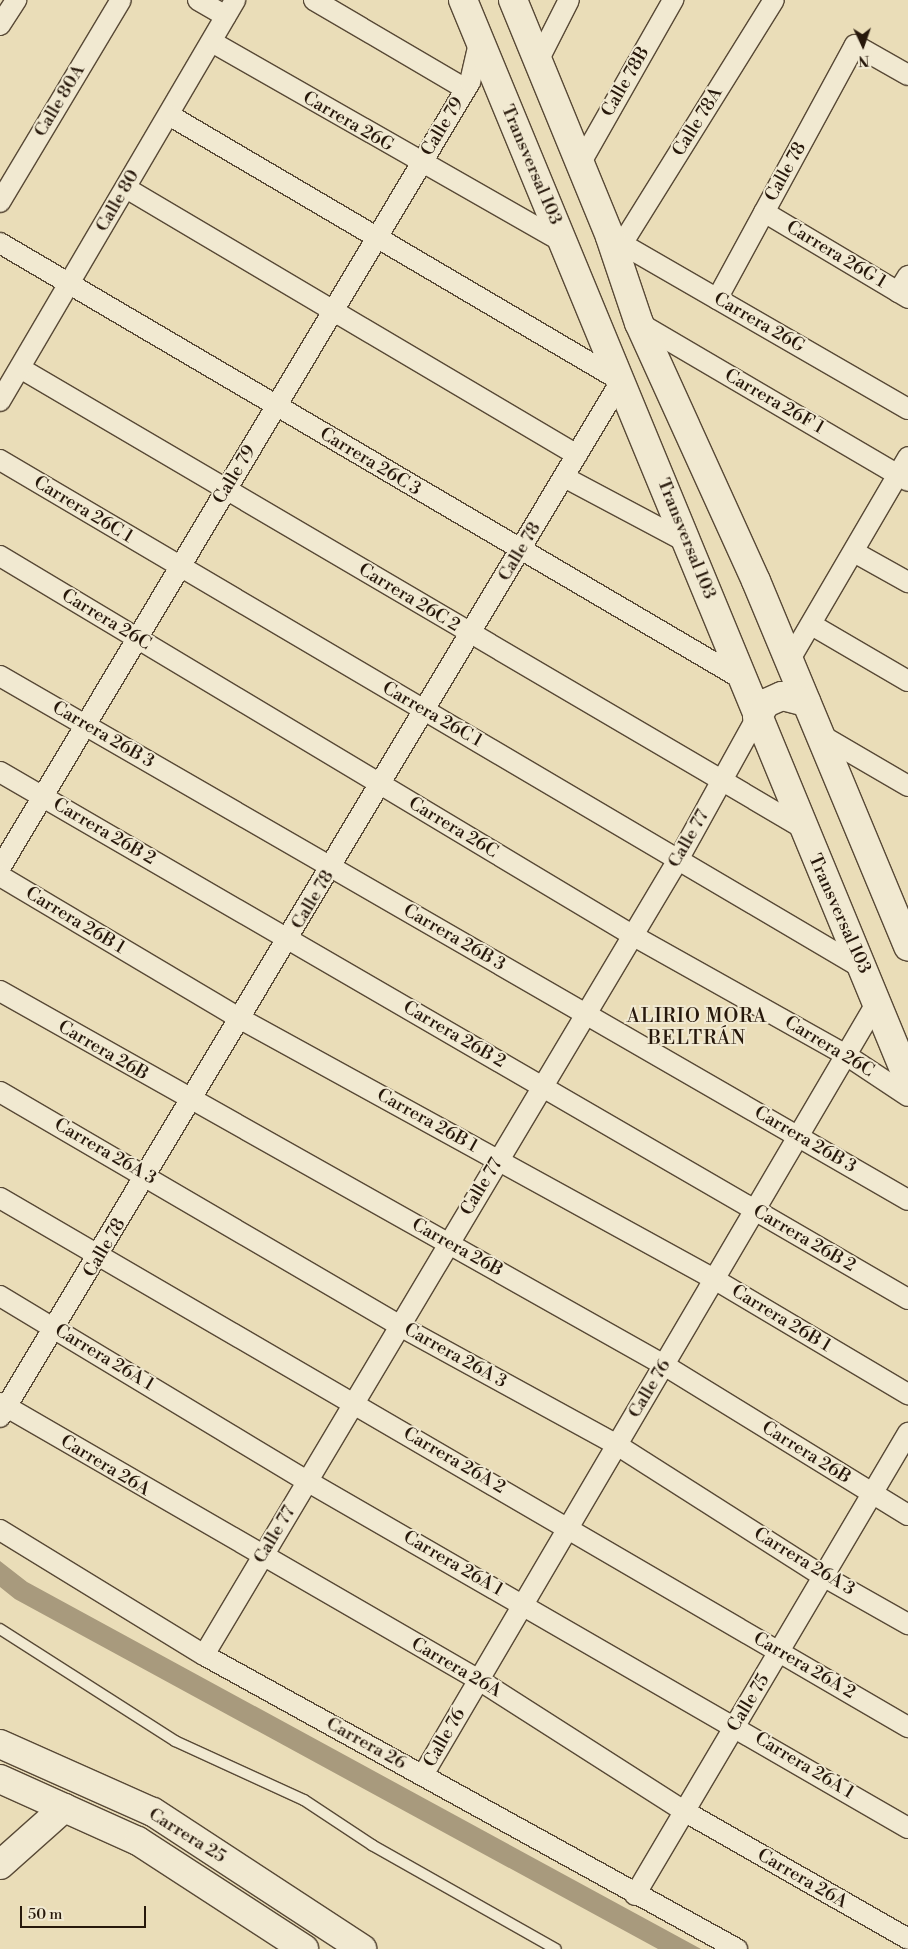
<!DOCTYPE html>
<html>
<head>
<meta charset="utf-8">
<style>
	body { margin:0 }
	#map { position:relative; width:908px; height:1949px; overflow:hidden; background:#eaddb8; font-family:"Libre Bodoni",serif }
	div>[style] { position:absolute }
	.water>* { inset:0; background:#a89a7d }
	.roads { filter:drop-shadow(1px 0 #584936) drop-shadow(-1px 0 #584936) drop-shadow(0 1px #584936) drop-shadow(0 -1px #584936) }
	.lane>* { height:10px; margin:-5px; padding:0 5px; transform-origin:5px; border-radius:5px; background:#f1e9d1 }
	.street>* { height:20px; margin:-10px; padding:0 10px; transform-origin:10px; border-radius:10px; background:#f1e9d1 }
	.secondary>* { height:28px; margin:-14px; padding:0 14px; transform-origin:14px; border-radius:14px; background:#f1e9d1 }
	span { translate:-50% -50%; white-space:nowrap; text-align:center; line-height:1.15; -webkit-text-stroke:4px #f1e9d1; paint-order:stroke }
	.street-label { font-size:18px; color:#27180b }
	.neighbourhood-label { font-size:19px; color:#27180b; letter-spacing:1px }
	.north { position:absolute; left:838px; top:20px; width:50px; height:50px; -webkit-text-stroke:4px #f1e9d1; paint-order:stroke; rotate:177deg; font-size:14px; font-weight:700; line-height:20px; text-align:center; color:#27180b }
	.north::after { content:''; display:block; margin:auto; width:18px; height:22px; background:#27180b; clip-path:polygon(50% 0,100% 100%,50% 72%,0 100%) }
	.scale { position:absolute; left:20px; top:1906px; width:126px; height:22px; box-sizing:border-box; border:2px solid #27180b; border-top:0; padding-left:6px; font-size:15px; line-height:18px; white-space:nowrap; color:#27180b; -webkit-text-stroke:4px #f1e9d1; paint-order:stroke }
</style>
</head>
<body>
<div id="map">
	<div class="water">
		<div style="clip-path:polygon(0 1561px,27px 1582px,701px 1949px,658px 1949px,15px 1599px,0 1587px)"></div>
	</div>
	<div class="roads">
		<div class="lane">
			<div style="left:0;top:1629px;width:208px;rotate:32.6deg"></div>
			<div style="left:175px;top:1741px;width:142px;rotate:24.6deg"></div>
			<div style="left:304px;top:1800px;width:82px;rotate:33.5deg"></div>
			<div style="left:372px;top:1845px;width:211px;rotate:29.5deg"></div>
		</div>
		<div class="street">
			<div style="left:198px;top:0;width:32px;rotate:30deg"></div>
			<div style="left:314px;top:0;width:176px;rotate:30.4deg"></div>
			<div style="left:0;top:25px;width:30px;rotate:-57deg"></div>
			<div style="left:212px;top:42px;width:405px;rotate:29.7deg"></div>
			<div style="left:538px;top:61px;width:68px;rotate:-63.1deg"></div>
			<div style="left:580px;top:164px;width:189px;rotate:-60.4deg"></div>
			<div style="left:126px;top:188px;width:524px;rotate:30.63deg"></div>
			<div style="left:0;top:202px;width:235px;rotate:-59.1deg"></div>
			<div style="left:764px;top:212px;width:168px;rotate:30.8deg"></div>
			<div style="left:610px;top:237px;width:344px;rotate:30deg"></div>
			<div style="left:0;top:243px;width:861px;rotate:30.44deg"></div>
			<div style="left:622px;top:244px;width:287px;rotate:-58.1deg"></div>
			<div style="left:898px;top:292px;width:19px;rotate:-58deg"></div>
			<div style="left:717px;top:299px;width:289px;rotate:-61.5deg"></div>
			<div style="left:855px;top:45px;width:61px;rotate:29.5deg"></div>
			<div style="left:639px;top:323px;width:312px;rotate:30.4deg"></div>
			<div style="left:20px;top:368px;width:906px;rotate:30.44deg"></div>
			<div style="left:0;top:401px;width:465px;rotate:-59.6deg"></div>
			<div style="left:0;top:460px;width:1004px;rotate:30.52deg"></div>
			<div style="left:564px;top:477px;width:140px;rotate:28deg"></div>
			<div style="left:854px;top:552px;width:62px;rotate:29.1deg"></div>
			<div style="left:0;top:556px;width:737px;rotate:30.95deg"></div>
			<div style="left:632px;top:935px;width:245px;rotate:29.3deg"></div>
			<div style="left:846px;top:1055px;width:74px;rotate:33.5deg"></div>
			<div style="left:812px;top:625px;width:111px;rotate:30.3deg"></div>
			<div style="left:789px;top:661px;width:236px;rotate:-59.7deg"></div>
			<div style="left:0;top:676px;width:1048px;rotate:29.99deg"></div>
			<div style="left:819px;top:734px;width:103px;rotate:30.3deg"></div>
			<div style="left:0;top:772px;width:1050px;rotate:30.13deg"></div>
			<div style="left:0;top:868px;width:916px;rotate:-59.12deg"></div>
			<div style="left:470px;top:82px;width:39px;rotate:-77deg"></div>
			<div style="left:0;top:876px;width:278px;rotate:30.7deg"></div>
			<div style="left:239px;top:1018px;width:542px;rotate:28.79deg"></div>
			<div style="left:714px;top:1279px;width:226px;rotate:30.7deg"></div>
			<div style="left:0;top:991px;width:762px;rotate:29.39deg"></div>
			<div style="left:664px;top:1365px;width:286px;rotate:31.6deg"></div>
			<div style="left:0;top:1092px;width:463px;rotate:30.3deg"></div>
			<div style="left:400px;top:1326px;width:247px;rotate:28.7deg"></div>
			<div style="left:617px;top:1445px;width:244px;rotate:32.5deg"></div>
			<div style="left:823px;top:1576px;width:98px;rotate:29.5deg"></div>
			<div style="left:0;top:1198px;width:1051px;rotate:30.23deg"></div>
			<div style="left:0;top:1296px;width:358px;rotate:31.1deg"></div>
			<div style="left:307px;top:1481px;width:694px;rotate:30deg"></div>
			<div style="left:0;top:1403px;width:553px;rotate:30.04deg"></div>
			<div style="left:479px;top:1680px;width:243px;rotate:32.6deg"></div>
			<div style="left:684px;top:1811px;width:258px;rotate:29.7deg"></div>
			<div style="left:0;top:1417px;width:1208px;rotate:-59.06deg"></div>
			<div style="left:621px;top:381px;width:524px;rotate:-149.52deg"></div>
			<div style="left:0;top:1530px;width:239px;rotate:31.5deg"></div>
			<div style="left:204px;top:1655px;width:609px;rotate:28.88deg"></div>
			<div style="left:204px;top:1655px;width:926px;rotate:-59.2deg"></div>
			<div style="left:678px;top:860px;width:163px;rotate:-61.1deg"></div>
			<div style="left:423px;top:1775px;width:896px;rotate:-59.57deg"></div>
			<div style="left:635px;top:1895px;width:537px;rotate:-59.42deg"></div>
		</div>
		<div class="secondary">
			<div style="left:463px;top:0;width:1167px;rotate:67.59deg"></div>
			<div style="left:513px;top:0;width:256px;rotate:67.7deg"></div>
			<div style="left:610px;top:237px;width:91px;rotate:71.4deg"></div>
			<div style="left:639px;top:323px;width:283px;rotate:65.6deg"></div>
			<div style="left:756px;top:581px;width:396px;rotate:67.4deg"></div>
			<div style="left:757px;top:717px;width:17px;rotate:-57deg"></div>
			<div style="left:766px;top:703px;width:17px;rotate:-24deg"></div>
			<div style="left:782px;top:696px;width:25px;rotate:14deg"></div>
			<div style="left:0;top:1744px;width:167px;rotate:24deg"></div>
			<div style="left:153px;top:1812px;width:250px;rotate:33.2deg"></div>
			<div style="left:0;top:1779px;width:151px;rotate:24.2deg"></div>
			<div style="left:138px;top:1841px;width:198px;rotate:33deg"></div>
			<div style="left:0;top:1865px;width:86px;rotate:-41.7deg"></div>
		</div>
	</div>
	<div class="street-label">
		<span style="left:626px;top:82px;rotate:-60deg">Calle 78B</span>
		<span style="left:60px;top:101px;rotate:-59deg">Calle 80A</span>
		<span style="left:348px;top:122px;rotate:30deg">Carrera 26G</span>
		<span style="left:698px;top:122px;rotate:-58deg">Calle 78A</span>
		<span style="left:443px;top:127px;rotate:-59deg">Calle 79</span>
		<span style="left:531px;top:165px;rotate:67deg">Transversal 103</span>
		<span style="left:786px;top:172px;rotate:-61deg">Calle 78</span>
		<span style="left:118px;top:201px;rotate:-60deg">Calle 80</span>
		<span style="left:836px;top:255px;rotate:31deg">Carrera 26G 1</span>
		<span style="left:759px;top:323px;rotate:30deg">Carrera 26G</span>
		<span style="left:774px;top:402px;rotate:30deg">Carrera 26F 1</span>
		<span style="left:370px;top:462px;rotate:31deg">Carrera 26C 3</span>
		<span style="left:235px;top:475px;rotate:-59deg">Calle 79</span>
		<span style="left:83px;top:510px;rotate:31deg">Carrera 26C 1</span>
		<span style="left:686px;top:539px;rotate:68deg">Transversal 103</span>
		<span style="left:520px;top:552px;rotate:-59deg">Calle 78</span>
		<span style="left:409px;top:598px;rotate:31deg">Carrera 26C 2</span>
		<span style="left:106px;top:620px;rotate:31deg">Carrera 26C</span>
		<span style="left:432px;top:715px;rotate:30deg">Carrera 26C 1</span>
		<span style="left:103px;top:735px;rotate:30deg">Carrera 26B 3</span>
		<span style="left:453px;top:828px;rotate:31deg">Carrera 26C</span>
		<span style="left:104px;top:832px;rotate:30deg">Carrera 26B 2</span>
		<span style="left:689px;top:839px;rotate:-60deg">Calle 77</span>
		<span style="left:313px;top:900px;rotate:-59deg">Calle 78</span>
		<span style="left:839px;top:914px;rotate:66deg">Transversal 103</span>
		<span style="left:75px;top:921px;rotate:31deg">Carrera 26B 1</span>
		<span style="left:454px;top:938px;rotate:30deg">Carrera 26B 3</span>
		<span style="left:454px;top:1035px;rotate:30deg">Carrera 26B 2</span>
		<span style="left:829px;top:1047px;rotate:31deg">Carrera 26C</span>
		<span style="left:103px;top:1051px;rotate:30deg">Carrera 26B</span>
		<span style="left:427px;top:1121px;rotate:29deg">Carrera 26B 1</span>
		<span style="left:805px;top:1140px;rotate:30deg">Carrera 26B 3</span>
		<span style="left:105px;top:1152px;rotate:30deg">Carrera 26A 3</span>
		<span style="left:482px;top:1187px;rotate:-59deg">Calle 77</span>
		<span style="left:804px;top:1239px;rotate:30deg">Carrera 26B 2</span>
		<span style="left:105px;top:1248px;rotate:-60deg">Calle 78</span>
		<span style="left:457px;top:1248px;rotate:29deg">Carrera 26B</span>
		<span style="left:781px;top:1319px;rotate:31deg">Carrera 26B 1</span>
		<span style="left:455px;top:1356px;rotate:29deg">Carrera 26A 3</span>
		<span style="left:104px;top:1358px;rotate:31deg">Carrera 26A 1</span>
		<span style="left:650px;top:1389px;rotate:-59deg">Calle 76</span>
		<span style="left:806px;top:1453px;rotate:32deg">Carrera 26B</span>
		<span style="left:454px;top:1461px;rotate:30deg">Carrera 26A 2</span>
		<span style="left:105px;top:1466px;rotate:31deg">Carrera 26A</span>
		<span style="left:275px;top:1535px;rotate:-59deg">Calle 77</span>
		<span style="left:804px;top:1562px;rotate:31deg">Carrera 26A 3</span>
		<span style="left:453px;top:1564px;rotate:30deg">Carrera 26A 1</span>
		<span style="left:804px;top:1666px;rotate:30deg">Carrera 26A 2</span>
		<span style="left:456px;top:1668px;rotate:30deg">Carrera 26A</span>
		<span style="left:749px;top:1703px;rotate:-59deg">Calle 75</span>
		<span style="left:445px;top:1738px;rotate:-60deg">Calle 76</span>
		<span style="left:366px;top:1744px;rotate:29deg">Carrera 26</span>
		<span style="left:804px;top:1766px;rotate:31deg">Carrera 26A 1</span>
		<span style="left:187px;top:1836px;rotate:32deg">Carrera 25</span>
		<span style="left:802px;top:1879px;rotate:30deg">Carrera 26A</span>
	</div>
	<div class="neighbourhood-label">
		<span style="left:697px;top:1028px">ALIRIO MORA<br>BELTRÁN</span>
	</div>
	<div class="north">N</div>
	<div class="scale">50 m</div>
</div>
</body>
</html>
